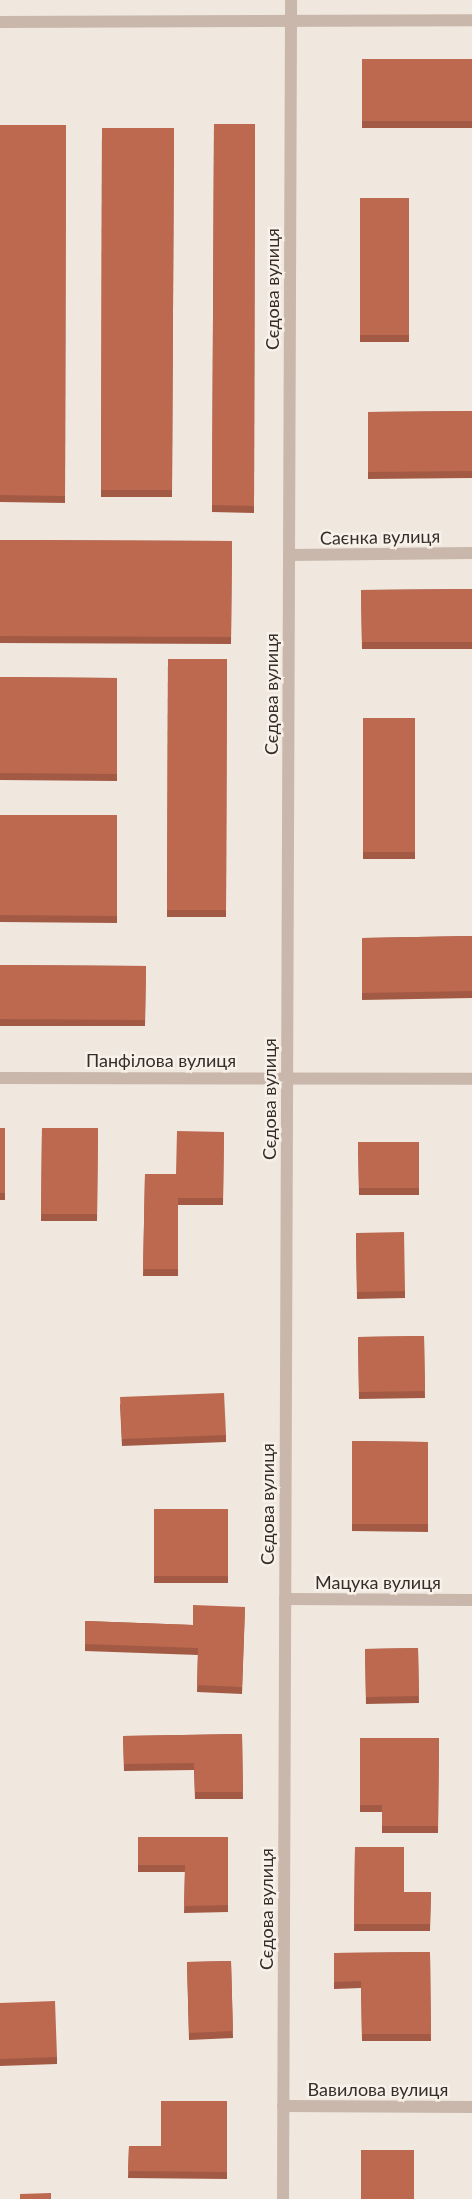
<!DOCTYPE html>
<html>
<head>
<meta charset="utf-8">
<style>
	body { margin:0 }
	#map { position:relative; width:472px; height:2199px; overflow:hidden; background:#f0e7de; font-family:Lato,sans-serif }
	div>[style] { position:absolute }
	.street>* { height:12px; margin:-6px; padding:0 6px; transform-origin:6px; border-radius:6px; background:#c8b7aa }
	.wall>* { inset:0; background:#a35a45 }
	.building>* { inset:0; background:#bd6950 }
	span { translate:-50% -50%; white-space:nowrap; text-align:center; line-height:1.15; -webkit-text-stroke:5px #f8f1ea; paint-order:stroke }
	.street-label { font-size:18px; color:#362d29 }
</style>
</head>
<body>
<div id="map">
	<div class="street">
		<div style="left:0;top:22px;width:472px;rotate:-0.2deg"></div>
		<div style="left:289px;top:555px;width:183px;rotate:-0.6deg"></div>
		<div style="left:0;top:1078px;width:472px;rotate:0.1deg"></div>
		<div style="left:285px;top:1599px;width:187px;rotate:0.3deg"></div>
		<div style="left:283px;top:2106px;width:189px;rotate:0.3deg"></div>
		<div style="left:283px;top:2199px;width:2199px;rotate:-89.79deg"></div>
	</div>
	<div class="wall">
		<div style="clip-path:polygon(362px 59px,472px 59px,472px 128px,362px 128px)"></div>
		<div style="clip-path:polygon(214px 124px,255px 124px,254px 513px,212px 512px)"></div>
		<div style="clip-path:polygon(0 125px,66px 125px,65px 503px,0 502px)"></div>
		<div style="clip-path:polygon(102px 128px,174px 128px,172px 497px,101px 497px)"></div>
		<div style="clip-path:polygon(360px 198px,409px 198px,409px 342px,360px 342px)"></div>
		<div style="clip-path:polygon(472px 411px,472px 478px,368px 479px,368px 412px)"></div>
		<div style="clip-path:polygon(0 540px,232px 541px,231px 644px,0 643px)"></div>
		<div style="clip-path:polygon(472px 589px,472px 649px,362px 649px,361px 590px)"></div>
		<div style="clip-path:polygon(168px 659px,227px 659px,226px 917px,167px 917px)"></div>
		<div style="clip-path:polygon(0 677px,117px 678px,117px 781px,0 780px)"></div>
		<div style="clip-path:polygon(363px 718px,415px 718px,415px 859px,363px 859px)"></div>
		<div style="clip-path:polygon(0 815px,117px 815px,117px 923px,0 922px)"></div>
		<div style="clip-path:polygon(472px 936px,472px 998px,362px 1000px,362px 938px)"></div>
		<div style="clip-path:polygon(0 965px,146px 966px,145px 1026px,0 1026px)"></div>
		<div style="clip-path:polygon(0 1128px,5px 1128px,5px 1200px,0 1200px)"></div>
		<div style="clip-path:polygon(42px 1128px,98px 1128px,97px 1221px,41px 1221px)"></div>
		<div style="clip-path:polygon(224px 1132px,223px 1205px,178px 1205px,178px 1276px,143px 1276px,145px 1174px,176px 1174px)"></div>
		<div style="clip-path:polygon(419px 1142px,419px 1195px,359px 1195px,358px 1143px)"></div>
		<div style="clip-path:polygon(356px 1233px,405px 1291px,405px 1298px,357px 1299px)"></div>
		<div style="clip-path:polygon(424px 1336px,425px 1398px,359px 1399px,358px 1337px)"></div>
		<div style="clip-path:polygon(120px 1404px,226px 1435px,226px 1442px,122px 1446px)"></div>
		<div style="clip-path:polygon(352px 1441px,428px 1442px,428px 1532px,352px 1531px)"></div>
		<div style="clip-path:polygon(154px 1509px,228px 1509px,228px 1583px,154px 1583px)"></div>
		<div style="clip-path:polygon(245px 1607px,242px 1694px,197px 1692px,198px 1655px,85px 1651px,85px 1621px,193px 1625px)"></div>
		<div style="clip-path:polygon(418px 1648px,419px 1703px,366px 1704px,365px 1649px)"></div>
		<div style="clip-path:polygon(242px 1734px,243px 1799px,195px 1799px,194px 1770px,124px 1771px,123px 1736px)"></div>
		<div style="clip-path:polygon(360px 1738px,439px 1738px,438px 1833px,382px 1833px,382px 1812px,360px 1812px)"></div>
		<div style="clip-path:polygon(138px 1837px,228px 1837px,228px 1912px,184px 1913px,185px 1872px,138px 1872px)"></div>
		<div style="clip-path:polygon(355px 1847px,404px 1892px,431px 1892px,430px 1931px,354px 1931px)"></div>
		<div style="clip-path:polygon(430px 1952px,431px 2041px,362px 2041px,361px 1988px,334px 1989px,334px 1953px)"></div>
		<div style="clip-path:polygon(231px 1961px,233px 2038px,189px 2040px,187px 1962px)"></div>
		<div style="clip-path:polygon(0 2003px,57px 2057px,57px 2064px,0 2066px)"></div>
		<div style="clip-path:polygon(227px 2101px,227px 2179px,128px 2178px,129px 2146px,161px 2146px)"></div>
	</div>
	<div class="building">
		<div style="clip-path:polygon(362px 59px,472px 59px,472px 121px,362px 121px)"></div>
		<div style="clip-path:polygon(214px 124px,255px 124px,254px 506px,212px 505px)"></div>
		<div style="clip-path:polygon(0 125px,66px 125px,65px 496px,0 495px)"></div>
		<div style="clip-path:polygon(102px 128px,174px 128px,172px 490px,101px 490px)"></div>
		<div style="clip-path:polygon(360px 198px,409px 198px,409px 335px,360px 335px)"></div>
		<div style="clip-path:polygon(472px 411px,472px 471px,368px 472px,368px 412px)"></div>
		<div style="clip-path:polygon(0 540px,232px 541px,231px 637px,0 636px)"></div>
		<div style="clip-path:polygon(472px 589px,472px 642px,362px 642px,361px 590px)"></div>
		<div style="clip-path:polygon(168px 659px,227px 659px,226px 910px,167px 910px)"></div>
		<div style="clip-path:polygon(0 677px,117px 678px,117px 774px,0 773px)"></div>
		<div style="clip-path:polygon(363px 718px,415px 718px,415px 852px,363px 852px)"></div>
		<div style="clip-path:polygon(0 815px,117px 815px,117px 916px,0 915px)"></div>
		<div style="clip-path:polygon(472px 936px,472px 991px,362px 993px,362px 938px)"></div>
		<div style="clip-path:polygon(0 965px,146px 966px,145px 1020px,0 1019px)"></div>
		<div style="clip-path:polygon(0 1128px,5px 1128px,5px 1193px,0 1193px)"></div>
		<div style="clip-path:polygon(42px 1128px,98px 1128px,97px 1214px,41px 1214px)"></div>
		<div style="clip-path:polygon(177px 1131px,224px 1132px,223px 1198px,178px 1198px,178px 1269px,143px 1269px,145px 1174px,176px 1174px)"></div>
		<div style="clip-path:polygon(358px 1142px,419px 1142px,419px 1188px,359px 1188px)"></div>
		<div style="clip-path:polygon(404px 1232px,405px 1291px,357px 1292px,356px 1233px)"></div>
		<div style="clip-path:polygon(424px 1336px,425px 1391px,359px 1392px,358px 1337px)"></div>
		<div style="clip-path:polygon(224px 1393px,226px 1435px,122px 1439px,120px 1397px)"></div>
		<div style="clip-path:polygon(352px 1441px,428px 1442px,428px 1524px,352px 1524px)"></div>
		<div style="clip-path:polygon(154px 1509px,228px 1509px,228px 1576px,154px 1576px)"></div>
		<div style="clip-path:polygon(193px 1605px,245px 1607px,242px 1687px,197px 1685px,198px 1648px,85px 1644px,85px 1621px,193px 1625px)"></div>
		<div style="clip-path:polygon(418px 1648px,419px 1696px,366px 1697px,365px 1649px)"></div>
		<div style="clip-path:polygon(242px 1734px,243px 1792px,195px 1792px,194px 1763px,124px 1764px,123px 1736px)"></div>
		<div style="clip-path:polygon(360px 1738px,439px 1738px,438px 1826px,382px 1826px,382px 1805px,360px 1805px)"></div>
		<div style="clip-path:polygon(138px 1837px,228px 1837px,228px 1905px,184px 1906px,185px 1865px,138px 1865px)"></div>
		<div style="clip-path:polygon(355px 1847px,404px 1847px,404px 1892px,431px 1892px,430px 1924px,354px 1924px)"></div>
		<div style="clip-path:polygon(430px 1952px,431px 2034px,362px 2034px,361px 1981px,334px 1982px,334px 1953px)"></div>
		<div style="clip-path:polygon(231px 1961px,233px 2031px,189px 2033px,187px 1962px)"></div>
		<div style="clip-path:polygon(55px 2001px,57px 2057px,0 2059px,0 2003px)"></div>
		<div style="clip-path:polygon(161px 2101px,227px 2101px,227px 2172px,128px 2171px,129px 2146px,161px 2146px)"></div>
		<div style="clip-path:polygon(361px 2150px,414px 2150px,414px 2199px,361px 2199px)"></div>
		<div style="clip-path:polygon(51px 2193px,51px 2199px,20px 2199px,20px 2194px)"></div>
	</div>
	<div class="street-label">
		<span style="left:272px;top:289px;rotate:-90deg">Сєдова вулиця</span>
		<span style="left:380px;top:537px;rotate:-1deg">Саєнка вулиця</span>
		<span style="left:271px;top:694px;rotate:-90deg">Сєдова вулиця</span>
		<span style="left:161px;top:1060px">Панфілова вулиця</span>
		<span style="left:269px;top:1099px;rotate:-90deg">Сєдова вулиця</span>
		<span style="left:267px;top:1504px;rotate:-90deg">Сєдова вулиця</span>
		<span style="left:378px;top:1582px">Мацука вулиця</span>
		<span style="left:266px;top:1909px;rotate:-90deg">Сєдова вулиця</span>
		<span style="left:378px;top:2089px">Вавилова вулиця</span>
	</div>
</div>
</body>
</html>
